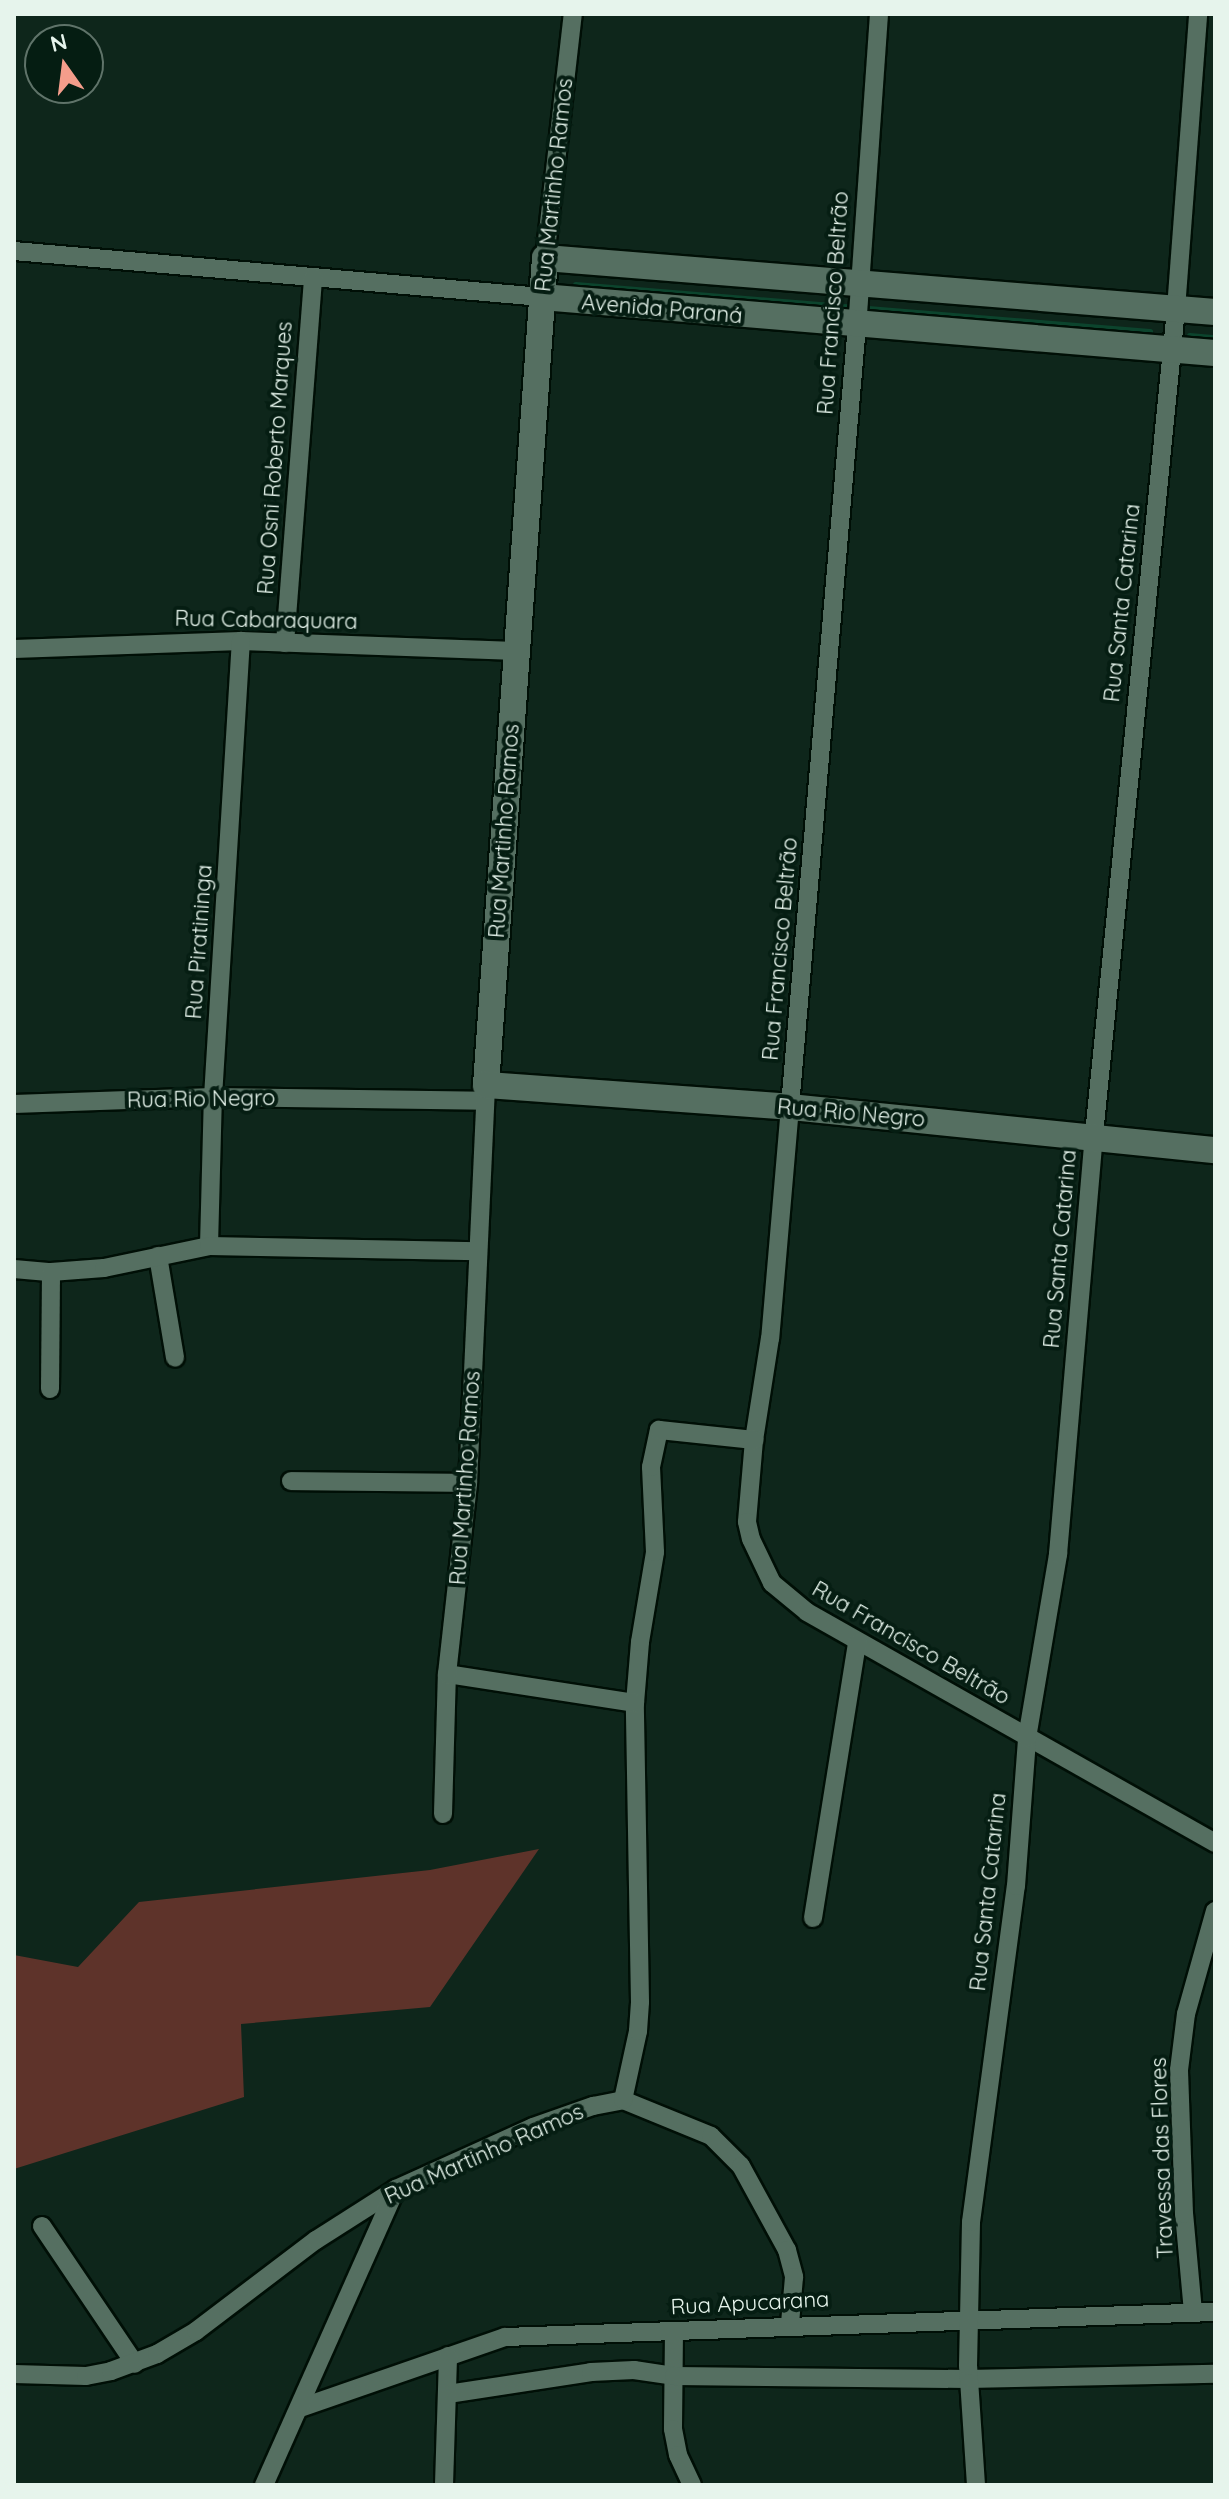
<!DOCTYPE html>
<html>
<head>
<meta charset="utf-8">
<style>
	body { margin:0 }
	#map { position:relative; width:1229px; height:2499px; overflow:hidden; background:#0e261b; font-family:Quicksand,sans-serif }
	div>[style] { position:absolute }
	.green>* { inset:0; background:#5e332a }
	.stream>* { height:6px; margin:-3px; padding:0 3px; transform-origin:3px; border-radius:3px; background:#0c442d }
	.roads { filter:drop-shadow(2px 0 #000f06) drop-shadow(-2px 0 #000f06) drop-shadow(0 2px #000f06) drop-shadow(0 -2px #000f06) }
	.street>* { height:18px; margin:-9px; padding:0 9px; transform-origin:9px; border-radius:9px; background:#556f61 }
	.secondary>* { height:26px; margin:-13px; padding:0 13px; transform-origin:13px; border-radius:13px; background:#556f61 }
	span { translate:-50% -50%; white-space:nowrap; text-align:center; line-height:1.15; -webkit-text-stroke:8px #051d12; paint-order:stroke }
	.street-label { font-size:22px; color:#e6f4ec }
	.frame { position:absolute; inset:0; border:16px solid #e6f4ec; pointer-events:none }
	.north { position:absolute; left:24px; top:24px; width:80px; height:80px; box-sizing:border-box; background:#051d12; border:2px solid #5f7369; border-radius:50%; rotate:346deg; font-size:22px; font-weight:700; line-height:32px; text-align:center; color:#e6f4ec }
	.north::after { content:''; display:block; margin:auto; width:28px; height:36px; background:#f49d8b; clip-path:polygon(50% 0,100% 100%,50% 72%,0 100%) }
</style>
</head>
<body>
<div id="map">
	<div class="green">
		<div style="clip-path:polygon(539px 1849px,430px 2007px,241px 2024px,244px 2097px,14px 2169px,14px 1955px,78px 1967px,139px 1902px,430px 1870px)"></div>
	</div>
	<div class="stream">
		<div style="left:576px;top:285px;width:576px;rotate:4.68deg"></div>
		<div style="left:1190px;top:336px;width:25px;rotate:5deg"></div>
	</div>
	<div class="roads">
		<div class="street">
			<div style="left:879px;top:14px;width:312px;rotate:94deg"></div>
			<div style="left:857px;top:325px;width:785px;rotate:94.9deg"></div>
			<div style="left:790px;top:1107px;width:232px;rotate:94.9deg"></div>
			<div style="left:770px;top:1338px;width:103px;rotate:98.9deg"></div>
			<div style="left:754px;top:1440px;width:82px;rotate:94.9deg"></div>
			<div style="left:747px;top:1522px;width:17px;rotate:77deg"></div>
			<div style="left:751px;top:1539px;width:49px;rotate:64.5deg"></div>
			<div style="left:772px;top:1583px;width:45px;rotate:39.6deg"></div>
			<div style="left:807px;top:1612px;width:469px;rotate:29.5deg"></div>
			<div style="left:14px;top:251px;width:530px;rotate:4.98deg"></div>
			<div style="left:545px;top:258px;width:246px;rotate:-83.5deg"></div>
			<div style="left:285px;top:643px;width:367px;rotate:-85.6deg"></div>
			<div style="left:14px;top:649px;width:227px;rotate:-2deg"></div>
			<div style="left:241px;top:641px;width:276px;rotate:2.1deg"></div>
			<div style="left:14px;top:1104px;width:199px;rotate:-2deg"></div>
			<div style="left:213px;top:1097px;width:271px;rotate:0.8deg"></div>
			<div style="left:209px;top:1246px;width:149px;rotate:-88.5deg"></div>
			<div style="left:213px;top:1097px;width:457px;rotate:-86.5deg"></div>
			<div style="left:158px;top:1256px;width:103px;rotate:80.5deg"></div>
			<div style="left:14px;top:1269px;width:37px;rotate:5deg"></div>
			<div style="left:51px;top:1272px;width:53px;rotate:-4.3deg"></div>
			<div style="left:104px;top:1268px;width:107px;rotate:-11.8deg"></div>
			<div style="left:209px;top:1246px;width:269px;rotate:1.1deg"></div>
			<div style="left:50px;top:1389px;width:117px;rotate:-89.5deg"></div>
			<div style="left:291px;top:1481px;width:177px;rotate:0.6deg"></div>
			<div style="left:635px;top:1703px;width:61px;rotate:-85.3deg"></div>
			<div style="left:640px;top:1642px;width:91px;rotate:-80.5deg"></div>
			<div style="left:655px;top:1552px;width:85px;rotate:-92.7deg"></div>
			<div style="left:651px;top:1467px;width:38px;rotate:-78deg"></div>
			<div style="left:659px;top:1430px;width:96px;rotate:6deg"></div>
			<div style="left:443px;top:1814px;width:140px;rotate:-88.4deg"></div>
			<div style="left:813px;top:1918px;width:278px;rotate:-80.9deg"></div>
			<div style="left:623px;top:2100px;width:95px;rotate:22.2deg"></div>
			<div style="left:711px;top:2136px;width:42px;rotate:45deg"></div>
			<div style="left:741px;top:2166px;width:96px;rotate:61.3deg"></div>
			<div style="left:787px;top:2250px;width:28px;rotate:75deg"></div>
			<div style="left:794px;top:2277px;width:47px;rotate:94.9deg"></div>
			<div style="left:42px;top:2226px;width:166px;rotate:56deg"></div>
			<div style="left:1193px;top:2312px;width:98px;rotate:-95.2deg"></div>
			<div style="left:1184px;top:2214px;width:144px;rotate:-92deg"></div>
			<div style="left:1179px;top:2070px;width:56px;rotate:-82.9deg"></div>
			<div style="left:1186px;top:2014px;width:107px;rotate:-74.3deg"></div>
			<div style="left:674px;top:2331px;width:98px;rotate:90.6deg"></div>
			<div style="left:673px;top:2429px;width:26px;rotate:79deg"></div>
			<div style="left:678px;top:2455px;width:33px;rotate:65deg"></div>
			<div style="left:14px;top:2374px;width:72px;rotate:1.6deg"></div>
			<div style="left:86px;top:2376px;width:25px;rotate:-11deg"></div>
			<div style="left:111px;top:2371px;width:49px;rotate:-20.3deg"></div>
			<div style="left:157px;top:2354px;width:45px;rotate:-30.5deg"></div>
			<div style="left:196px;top:2331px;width:151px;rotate:-37.2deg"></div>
			<div style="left:316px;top:2240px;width:95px;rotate:-32.5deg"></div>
			<div style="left:396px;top:2189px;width:150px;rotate:-24.3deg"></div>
			<div style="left:533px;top:2127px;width:64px;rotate:-19.3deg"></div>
			<div style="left:593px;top:2106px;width:31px;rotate:-11deg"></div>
			<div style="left:623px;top:2100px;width:71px;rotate:-77.7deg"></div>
			<div style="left:638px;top:2031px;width:29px;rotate:-86deg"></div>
			<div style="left:640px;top:2002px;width:299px;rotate:-91deg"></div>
			<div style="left:635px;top:1703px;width:190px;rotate:-171.2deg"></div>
			<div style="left:447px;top:1674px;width:192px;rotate:-83.7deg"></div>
			<div style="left:468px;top:1483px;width:398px;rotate:-87.4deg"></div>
			<div style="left:448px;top:2394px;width:145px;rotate:-8.7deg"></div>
			<div style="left:591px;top:2372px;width:43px;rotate:-2.7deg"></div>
			<div style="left:634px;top:2370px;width:40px;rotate:8.5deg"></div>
			<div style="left:674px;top:2376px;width:294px;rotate:0.6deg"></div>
			<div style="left:968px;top:2379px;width:247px;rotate:-1.2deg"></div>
			<div style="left:300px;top:2408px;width:217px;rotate:-19.1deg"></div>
			<div style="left:505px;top:2337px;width:710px;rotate:-2.02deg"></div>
			<div style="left:264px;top:2485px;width:324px;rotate:-66deg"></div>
			<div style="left:444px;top:2485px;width:129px;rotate:-88.2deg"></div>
			<div style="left:976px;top:2485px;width:119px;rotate:-93.8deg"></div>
			<div style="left:968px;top:2366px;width:144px;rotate:-88.8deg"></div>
			<div style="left:971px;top:2222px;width:339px;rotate:-82.4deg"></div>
			<div style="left:1016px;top:1886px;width:148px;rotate:-85.7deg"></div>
			<div style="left:1027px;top:1738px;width:187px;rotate:-80.4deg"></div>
			<div style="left:1058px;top:1554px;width:421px;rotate:-85.1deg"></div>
			<div style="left:1094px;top:1135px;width:830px;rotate:-84.33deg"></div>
			<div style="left:1176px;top:309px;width:296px;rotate:-85.7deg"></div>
		</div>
		<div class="secondary">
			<div style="left:542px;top:297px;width:675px;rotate:4.76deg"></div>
			<div style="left:1215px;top:312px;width:672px;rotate:-175.39deg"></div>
			<div style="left:545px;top:258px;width:829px;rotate:94.08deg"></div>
			<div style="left:486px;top:1085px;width:305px;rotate:4.1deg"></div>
			<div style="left:790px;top:1107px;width:427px;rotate:5.8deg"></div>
		</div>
	</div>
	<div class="street-label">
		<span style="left:554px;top:185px;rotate:-84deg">Rua Martinho Ramos</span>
		<span style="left:833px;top:303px;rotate:-86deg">Rua Francisco Beltrão</span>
		<span style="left:662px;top:309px;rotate:5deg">Avenida Paraná</span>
		<span style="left:275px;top:458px;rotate:-86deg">Rua Osni Roberto Marques</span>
		<span style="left:1122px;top:603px;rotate:-84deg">Rua Santa Catarina</span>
		<span style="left:266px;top:620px;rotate:1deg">Rua Cabaraquara</span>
		<span style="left:504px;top:831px;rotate:-86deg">Rua Martinho Ramos</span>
		<span style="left:199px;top:942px;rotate:-86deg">Rua Piratininga</span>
		<span style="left:780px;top:949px;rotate:-85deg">Rua Francisco Beltrão</span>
		<span style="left:201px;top:1099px;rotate:-1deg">Rua Rio Negro</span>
		<span style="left:851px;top:1113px;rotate:5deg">Rua Rio Negro</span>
		<span style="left:1060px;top:1249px;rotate:-85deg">Rua Santa Catarina</span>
		<span style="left:465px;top:1478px;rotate:-86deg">Rua Martinho Ramos</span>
		<span style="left:911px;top:1643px;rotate:30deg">Rua Francisco Beltrão</span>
		<span style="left:988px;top:1892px;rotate:-84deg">Rua Santa Catarina</span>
		<span style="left:484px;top:2154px;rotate:-24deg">Rua Martinho Ramos</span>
		<span style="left:1162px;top:2158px;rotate:-92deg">Travessa das Flores</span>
		<span style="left:750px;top:2303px;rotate:-3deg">Rua Apucarana</span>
	</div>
	<div class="frame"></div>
	<div class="north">N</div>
</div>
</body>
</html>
